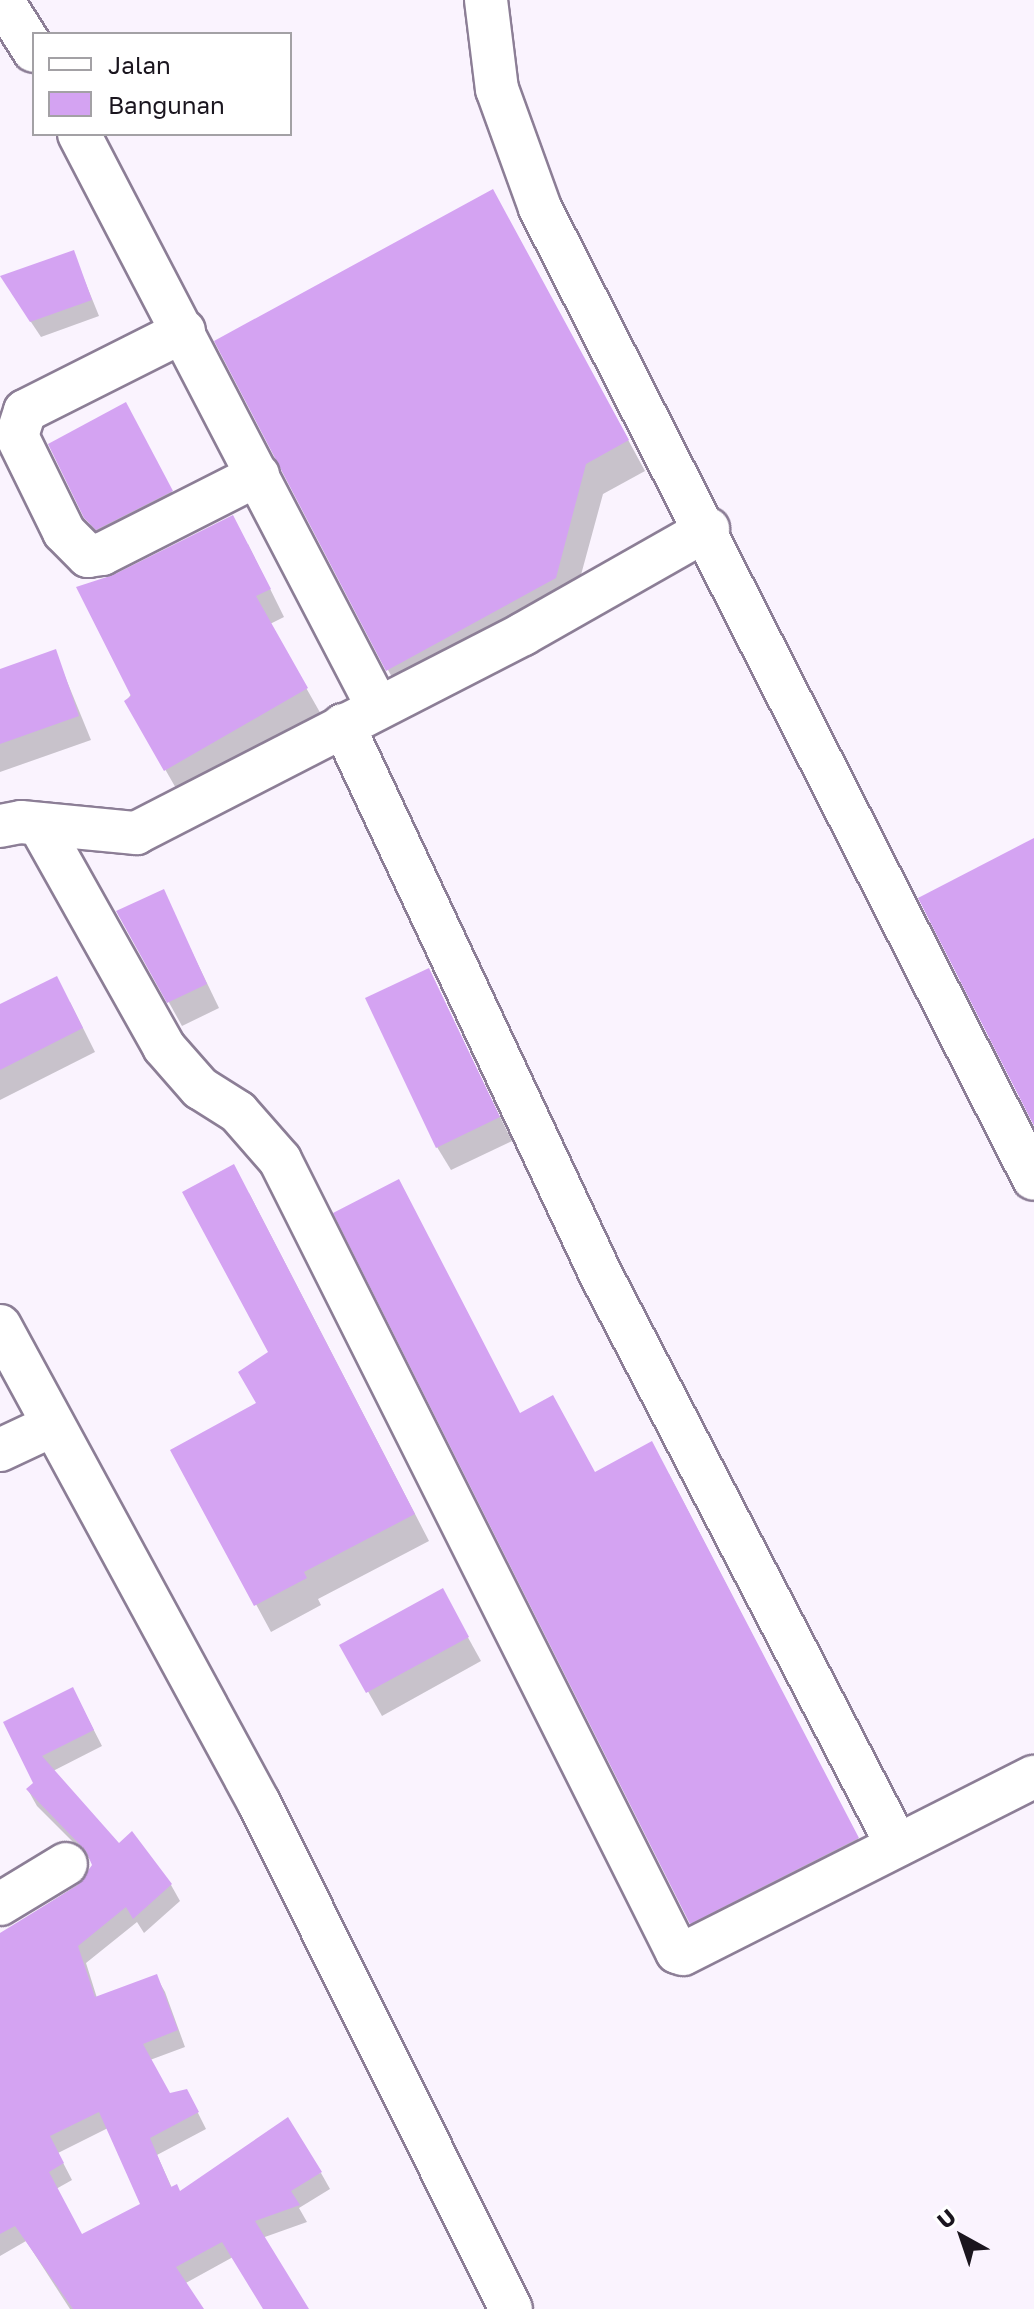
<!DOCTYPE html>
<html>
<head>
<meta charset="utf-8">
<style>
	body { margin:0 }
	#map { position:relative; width:1034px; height:2309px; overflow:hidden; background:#faf3fe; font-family:"Golos Text",sans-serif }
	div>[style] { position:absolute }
	.shadow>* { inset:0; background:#0003 }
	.building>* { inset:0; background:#d4a3f2 }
	.roads { filter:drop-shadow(2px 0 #8c7e96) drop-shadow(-2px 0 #8c7e96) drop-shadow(0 2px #8c7e96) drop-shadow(0 -2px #8c7e96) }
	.minor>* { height:42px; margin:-21px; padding:0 21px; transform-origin:21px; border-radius:21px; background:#fff }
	span { translate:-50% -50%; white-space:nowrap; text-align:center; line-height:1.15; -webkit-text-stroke:6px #fff; paint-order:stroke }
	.legend { position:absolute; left:32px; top:32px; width:260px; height:104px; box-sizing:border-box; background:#fff; border:2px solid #a3a1a5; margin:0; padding:10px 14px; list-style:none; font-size:24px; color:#1a151e }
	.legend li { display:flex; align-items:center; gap:16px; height:40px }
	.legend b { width:40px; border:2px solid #a3a1a5 }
	.north { position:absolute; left:922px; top:2197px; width:80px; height:80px; -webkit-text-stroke:6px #fff; paint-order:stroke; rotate:320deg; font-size:22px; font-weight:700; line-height:32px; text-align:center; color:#1a151e }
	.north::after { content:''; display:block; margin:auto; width:28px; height:36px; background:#1a151e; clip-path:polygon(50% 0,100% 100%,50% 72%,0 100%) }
</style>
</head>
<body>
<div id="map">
	<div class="shadow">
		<div style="clip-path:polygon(510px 222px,645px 471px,603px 494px,572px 608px,405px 700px,388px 670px)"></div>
		<div style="clip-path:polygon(73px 252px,99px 316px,41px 337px,11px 292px)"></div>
		<div style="clip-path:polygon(139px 428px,184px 516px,100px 542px,86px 517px)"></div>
		<div style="clip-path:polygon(248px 544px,284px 617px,270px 624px,322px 716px,181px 797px,126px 701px)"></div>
		<div style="clip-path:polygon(55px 652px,91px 740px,0 772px,0 671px)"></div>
		<div style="clip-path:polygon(163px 892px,219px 1008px,182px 1026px,119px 912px)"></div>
		<div style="clip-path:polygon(428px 970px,512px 1141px,451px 1170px,437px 1147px)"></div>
		<div style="clip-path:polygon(70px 1002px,95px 1052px,0 1100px,0 1006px)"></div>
		<div style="clip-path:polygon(249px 1193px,429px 1541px,318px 1599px,321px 1605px,271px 1632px,173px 1451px,258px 1404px,270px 1353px)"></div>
		<div style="clip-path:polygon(521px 1415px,594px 1474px,669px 1474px,874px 1869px,709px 1952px,691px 1923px)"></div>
		<div style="clip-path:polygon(455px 1614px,481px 1661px,382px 1716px,342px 1646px)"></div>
		<div style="clip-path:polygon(evenodd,81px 1705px,102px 1746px,53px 1771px,119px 1846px,171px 1885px,180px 1901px,144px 1933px,137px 1922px,86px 1963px,97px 1998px,156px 1976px,165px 1992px,185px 2047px,150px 2060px,169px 2095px,195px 2107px,206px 2129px,157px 2155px,172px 2188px,180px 2193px,321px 2173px,330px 2189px,299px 2208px,307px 2222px,262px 2238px,306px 2309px,265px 2309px,233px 2257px,184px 2284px,202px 2309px,70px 2309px,26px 2241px,0 2256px,0 1935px,88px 1878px,94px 1863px,37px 1806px,28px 1790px,36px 1783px,6px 1723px,81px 1705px,108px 2128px,142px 2204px,82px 2237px,56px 2189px,72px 2180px,58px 2153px,108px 2128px)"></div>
	</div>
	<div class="building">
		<div style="clip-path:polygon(493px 189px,629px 440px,586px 464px,556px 578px,386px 671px,214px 341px)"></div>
		<div style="clip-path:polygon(74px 250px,92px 300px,30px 322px,0 276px)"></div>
		<div style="clip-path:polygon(126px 402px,173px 491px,96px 530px,84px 518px,48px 444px)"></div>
		<div style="clip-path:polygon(233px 515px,271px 589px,256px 596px,308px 688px,164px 771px,124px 701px,131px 696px,76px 587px,113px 575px)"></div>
		<div style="clip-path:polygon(56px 649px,79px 716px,0 744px,0 669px)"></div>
		<div style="clip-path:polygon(1034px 838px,1034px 1126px,918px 898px)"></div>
		<div style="clip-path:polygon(164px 889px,207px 984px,167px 1003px,116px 911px)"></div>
		<div style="clip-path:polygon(429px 968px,500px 1117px,436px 1148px,365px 998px)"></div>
		<div style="clip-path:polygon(57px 976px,83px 1028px,0 1070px,0 1004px)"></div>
		<div style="clip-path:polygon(234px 1164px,415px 1514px,304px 1572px,307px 1578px,254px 1606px,170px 1450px,256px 1403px,238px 1372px,268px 1352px,182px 1192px)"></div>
		<div style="clip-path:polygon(399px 1179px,520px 1413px,553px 1395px,595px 1472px,652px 1441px,859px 1838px,690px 1924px,333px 1213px)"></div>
		<div style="clip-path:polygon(443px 1588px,469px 1637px,366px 1693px,339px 1645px)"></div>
		<div style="clip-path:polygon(evenodd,73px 1687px,94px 1730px,42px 1756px,119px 1843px,132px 1831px,172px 1884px,133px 1919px,126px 1907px,78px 1946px,95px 1997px,157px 1974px,178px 2030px,143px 2044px,170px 2093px,187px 2089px,199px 2112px,150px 2138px,171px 2187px,177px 2184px,180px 2191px,288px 2117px,322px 2172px,291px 2191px,300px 2205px,255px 2221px,309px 2309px,263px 2309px,222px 2242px,176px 2267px,204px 2309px,73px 2309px,15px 2226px,0 2234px,0 1933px,78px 1885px,92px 1865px,86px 1851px,26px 1789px,33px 1783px,3px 1722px,73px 1687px,99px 2112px,140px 2204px,82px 2234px,49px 2172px,64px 2163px,50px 2136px,99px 2112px)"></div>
	</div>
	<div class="roads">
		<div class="minor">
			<div style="left:2px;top:0;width:60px;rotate:57.9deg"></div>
			<div style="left:486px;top:0;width:90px;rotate:83deg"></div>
			<div style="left:497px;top:89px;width:127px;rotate:70.1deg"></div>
			<div style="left:540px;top:208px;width:1089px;rotate:63.04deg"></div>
			<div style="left:79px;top:134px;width:647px;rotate:62.48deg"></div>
			<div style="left:184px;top:331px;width:178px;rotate:153.3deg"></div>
			<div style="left:25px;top:411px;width:26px;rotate:108deg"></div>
			<div style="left:17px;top:436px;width:107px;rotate:63.9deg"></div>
			<div style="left:64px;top:532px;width:34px;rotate:45deg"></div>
			<div style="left:88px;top:556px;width:14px;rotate:-8deg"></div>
			<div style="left:102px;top:554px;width:175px;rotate:-26.9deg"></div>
			<div style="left:343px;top:725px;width:605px;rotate:64.87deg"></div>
			<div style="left:600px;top:1273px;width:645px;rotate:62.56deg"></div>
			<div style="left:39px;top:824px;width:256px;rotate:60.7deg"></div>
			<div style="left:164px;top:1047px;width:55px;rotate:48.7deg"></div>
			<div style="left:200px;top:1088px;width:45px;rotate:32.3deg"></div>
			<div style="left:238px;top:1112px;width:64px;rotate:48.8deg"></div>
			<div style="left:280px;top:1160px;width:886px;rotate:63.38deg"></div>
			<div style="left:677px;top:1952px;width:6px;rotate:18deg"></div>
			<div style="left:683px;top:1954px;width:393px;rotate:-26.8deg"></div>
			<div style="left:0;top:826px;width:21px;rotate:-11deg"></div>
			<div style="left:21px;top:822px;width:116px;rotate:5.5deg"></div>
			<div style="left:136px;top:833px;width:435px;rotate:-27.2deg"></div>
			<div style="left:523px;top:634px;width:213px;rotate:-29.6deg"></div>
			<div style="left:0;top:1326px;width:543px;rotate:61.5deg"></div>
			<div style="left:259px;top:1803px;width:565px;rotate:63.53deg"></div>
			<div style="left:0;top:1450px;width:56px;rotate:-25.2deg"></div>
			<div style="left:0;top:1904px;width:77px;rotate:-31.2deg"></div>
		</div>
	</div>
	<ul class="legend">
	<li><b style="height:10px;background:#fff"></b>Jalan</li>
	<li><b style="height:22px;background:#d4a3f2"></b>Bangunan</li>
	</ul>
	<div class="north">U</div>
</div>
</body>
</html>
